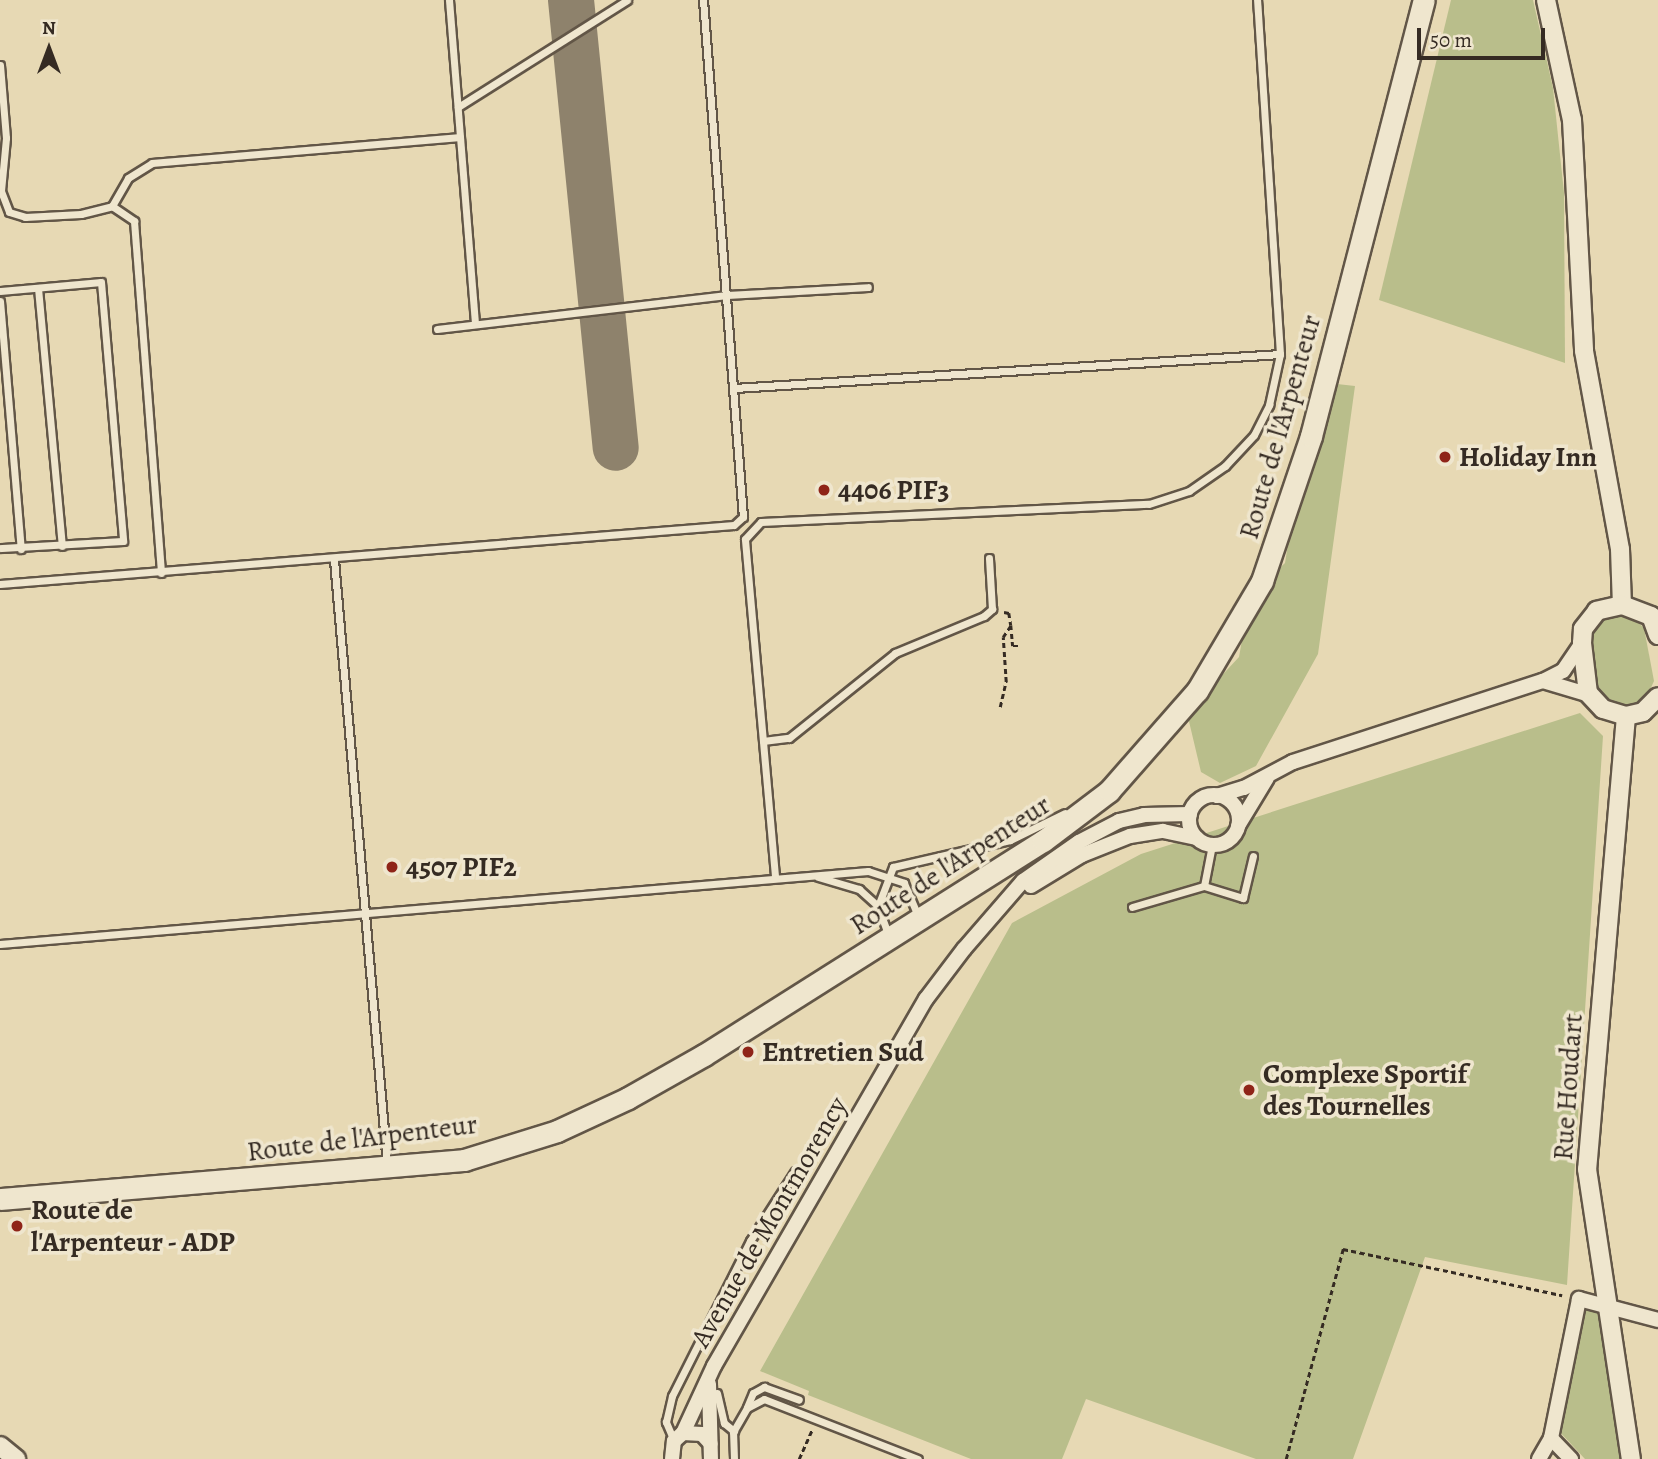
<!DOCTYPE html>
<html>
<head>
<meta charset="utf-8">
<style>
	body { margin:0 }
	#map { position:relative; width:1658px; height:1459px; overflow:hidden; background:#e7d9b4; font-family:Alegreya,serif }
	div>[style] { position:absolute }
	.green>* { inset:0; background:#b9be8b }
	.taxiway>* { height:46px; margin:-23px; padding:0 23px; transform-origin:23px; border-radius:23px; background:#8e826c }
	.path>* { height:2.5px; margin-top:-1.25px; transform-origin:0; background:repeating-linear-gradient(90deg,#352b23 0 5px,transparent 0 8.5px) }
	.roads { filter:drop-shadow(2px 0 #625647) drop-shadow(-2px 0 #625647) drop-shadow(0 2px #625647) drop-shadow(0 -2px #625647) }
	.service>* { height:7px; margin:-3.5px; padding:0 3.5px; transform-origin:3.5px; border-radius:3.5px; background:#efe6ce }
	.minor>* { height:14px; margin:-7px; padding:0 7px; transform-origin:7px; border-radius:7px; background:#efe6ce }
	.minor>.ring { margin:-7px; padding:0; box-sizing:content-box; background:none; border:14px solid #efe6ce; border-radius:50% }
	.tertiary>* { height:18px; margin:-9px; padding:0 9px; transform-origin:9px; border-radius:9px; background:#efe6ce }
	.secondary>* { height:21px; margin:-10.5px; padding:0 10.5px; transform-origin:10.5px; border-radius:10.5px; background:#efe6ce }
	.dots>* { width:19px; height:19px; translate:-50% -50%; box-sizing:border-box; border:4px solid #efe6ce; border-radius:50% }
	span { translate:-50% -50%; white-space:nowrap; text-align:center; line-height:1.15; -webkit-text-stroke:7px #efe6ce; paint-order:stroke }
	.street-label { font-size:28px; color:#352b23 }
	.poi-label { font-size:28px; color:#352b23; font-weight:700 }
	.left { translate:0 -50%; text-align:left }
	.north { position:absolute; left:14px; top:14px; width:70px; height:70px; -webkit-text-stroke:5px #efe6ce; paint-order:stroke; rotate:0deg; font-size:19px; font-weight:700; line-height:28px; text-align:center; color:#352b23 }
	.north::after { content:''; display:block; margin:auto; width:24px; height:32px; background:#352b23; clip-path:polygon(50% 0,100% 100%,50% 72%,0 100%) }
	.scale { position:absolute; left:1417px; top:28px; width:128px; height:32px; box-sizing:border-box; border:4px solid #352b23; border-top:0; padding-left:9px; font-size:21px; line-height:24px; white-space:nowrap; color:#352b23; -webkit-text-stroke:5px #efe6ce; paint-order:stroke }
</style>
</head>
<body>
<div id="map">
	<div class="green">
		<div style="clip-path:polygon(1451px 0,1533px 0,1553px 88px,1564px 193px,1565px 363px,1379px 300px)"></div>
		<div style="clip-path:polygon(1337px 384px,1355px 386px,1318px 654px,1256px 766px,1220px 783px,1201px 772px,1187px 713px,1239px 657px,1245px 623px,1262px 585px,1285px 563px,1294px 506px,1307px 483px)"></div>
		<div style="clip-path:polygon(1618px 614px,1633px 617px,1644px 628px,1654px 681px,1644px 703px,1629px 708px,1607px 703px,1596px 691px,1590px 637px,1598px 622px)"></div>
		<div style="clip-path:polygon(1580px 713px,1603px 736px,1567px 1285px,1425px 1257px,1353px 1459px,1256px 1459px,1086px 1399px,1062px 1459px,971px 1459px,808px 1395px,809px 1391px,760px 1371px,1012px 923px,1141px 854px)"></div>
		<div style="clip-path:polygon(1581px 1305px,1598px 1311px,1621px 1459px,1585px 1459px,1558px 1430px)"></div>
	</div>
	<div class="taxiway">
		<div style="left:571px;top:0;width:450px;rotate:84.3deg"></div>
	</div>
	<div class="path">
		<div style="left:1004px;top:612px;width:5px;rotate:11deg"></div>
		<div style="left:1009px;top:613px;width:12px;rotate:81deg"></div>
		<div style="left:1000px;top:707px;width:26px;rotate:-77deg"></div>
		<div style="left:1006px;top:682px;width:45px;rotate:-93.8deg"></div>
		<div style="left:1003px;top:637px;width:14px;rotate:-56deg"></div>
		<div style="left:1011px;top:625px;width:21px;rotate:85deg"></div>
		<div style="left:1013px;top:646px;width:5px"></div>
		<div style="left:1555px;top:1047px;width:21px;rotate:3deg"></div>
		<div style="left:799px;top:1459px;width:32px;rotate:-66deg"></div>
		<div style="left:1286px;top:1459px;width:218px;rotate:-74.8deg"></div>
		<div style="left:1343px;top:1249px;width:224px;rotate:11.9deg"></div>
	</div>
	<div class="roads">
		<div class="service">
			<div style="left:449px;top:0;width:325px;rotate:85.4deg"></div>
			<div style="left:0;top:65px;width:73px;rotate:85.3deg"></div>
			<div style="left:6px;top:138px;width:53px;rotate:95.4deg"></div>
			<div style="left:1px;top:191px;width:22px;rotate:69deg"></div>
			<div style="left:9px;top:212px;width:17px;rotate:17deg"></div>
			<div style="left:25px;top:217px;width:56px;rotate:-3.1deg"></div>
			<div style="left:81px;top:214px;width:32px;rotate:-14deg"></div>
			<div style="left:112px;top:206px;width:32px;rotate:-60deg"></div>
			<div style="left:128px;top:178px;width:28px;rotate:-32deg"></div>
			<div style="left:152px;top:163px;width:309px;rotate:-4.8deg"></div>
			<div style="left:458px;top:107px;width:200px;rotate:-32.3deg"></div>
			<div style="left:112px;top:206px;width:27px;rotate:34deg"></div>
			<div style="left:134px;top:221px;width:353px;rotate:85.6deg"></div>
			<div style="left:38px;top:288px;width:259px;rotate:84.7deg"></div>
			<div style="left:0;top:291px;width:101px;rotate:-5.1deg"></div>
			<div style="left:101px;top:282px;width:260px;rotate:85.1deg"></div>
			<div style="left:123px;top:541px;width:123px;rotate:176.7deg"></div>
			<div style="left:0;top:301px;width:249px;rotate:85.2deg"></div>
			<div style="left:437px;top:329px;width:292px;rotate:-6.7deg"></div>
			<div style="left:727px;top:295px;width:141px;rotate:-3.2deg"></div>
			<div style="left:734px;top:388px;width:547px;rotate:-3.56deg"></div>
			<div style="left:334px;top:560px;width:607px;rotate:84.99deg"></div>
			<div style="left:0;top:584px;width:736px;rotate:-4.6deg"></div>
			<div style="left:734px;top:525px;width:12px;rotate:-42deg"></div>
			<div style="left:743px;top:517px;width:519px;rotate:-94.42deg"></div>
			<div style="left:763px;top:741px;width:26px;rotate:-7deg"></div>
			<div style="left:789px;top:738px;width:136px;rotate:-38.7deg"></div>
			<div style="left:895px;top:653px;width:96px;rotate:-22.6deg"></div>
			<div style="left:984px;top:616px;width:11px;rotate:-41deg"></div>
			<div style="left:992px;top:609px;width:51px;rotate:-93.4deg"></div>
			<div style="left:775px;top:876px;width:338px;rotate:-95.1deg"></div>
			<div style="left:745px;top:539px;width:23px;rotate:-47deg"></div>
			<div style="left:761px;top:522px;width:388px;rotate:-2.7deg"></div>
			<div style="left:1149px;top:504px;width:42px;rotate:-18deg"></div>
			<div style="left:1189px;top:491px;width:44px;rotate:-34.8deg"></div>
			<div style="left:1225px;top:466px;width:42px;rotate:-46.9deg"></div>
			<div style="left:1254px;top:435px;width:34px;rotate:-63deg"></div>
			<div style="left:1269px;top:405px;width:52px;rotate:-77.8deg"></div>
			<div style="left:1280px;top:354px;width:355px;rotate:-93.7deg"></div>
			<div style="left:818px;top:877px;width:43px;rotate:16.3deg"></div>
			<div style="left:859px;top:889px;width:25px;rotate:42deg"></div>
			<div style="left:1204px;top:886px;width:41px;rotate:17.1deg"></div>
			<div style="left:1243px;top:898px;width:43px;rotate:-76.6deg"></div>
			<div style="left:1132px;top:907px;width:75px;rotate:-16.3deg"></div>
			<div style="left:1204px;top:886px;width:42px;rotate:-79deg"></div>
			<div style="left:888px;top:934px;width:30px;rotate:-110deg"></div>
			<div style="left:878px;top:906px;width:42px;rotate:-69deg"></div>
			<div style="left:893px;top:867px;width:120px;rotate:-13deg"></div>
			<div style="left:1010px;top:840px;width:61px;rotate:-26.1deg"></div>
			<div style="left:0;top:944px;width:871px;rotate:-4.81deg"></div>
			<div style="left:868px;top:871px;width:38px;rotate:18deg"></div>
			<div style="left:904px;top:883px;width:36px;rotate:67deg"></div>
			<div style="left:717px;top:1393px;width:31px;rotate:77deg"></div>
			<div style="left:724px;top:1423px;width:13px;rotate:39deg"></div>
			<div style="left:747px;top:1407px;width:15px;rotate:-67deg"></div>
			<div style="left:753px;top:1393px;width:13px;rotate:-29deg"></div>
			<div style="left:764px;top:1387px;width:37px;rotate:20deg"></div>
			<div style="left:674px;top:1441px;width:21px;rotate:-113deg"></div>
			<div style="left:666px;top:1422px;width:27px;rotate:-77deg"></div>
			<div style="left:672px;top:1396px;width:174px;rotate:-63.3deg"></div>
			<div style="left:750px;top:1241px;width:83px;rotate:-57.3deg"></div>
			<div style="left:734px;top:1459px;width:27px;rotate:-92deg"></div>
			<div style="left:733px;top:1432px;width:28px;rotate:-60deg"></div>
			<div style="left:747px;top:1408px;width:19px;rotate:-28deg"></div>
			<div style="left:764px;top:1399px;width:165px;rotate:21.3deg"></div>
		</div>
		<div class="minor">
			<div style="left:1543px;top:681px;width:49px;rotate:16.6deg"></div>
			<div class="ring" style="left:1189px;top:795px;width:36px;height:36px"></div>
			<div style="left:1217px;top:796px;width:28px;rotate:-17deg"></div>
			<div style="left:1244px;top:788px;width:55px;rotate:-28deg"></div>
			<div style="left:1293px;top:762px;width:263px;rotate:-18deg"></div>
			<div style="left:1543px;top:681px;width:22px;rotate:-27deg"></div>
			<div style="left:1563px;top:671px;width:34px;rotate:-56deg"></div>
			<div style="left:1238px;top:826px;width:56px;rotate:-58.9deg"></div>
			<div style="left:1031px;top:886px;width:60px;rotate:-31.3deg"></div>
			<div style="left:1082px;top:855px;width:52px;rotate:-21.6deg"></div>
			<div style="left:1130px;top:836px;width:33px;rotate:-9deg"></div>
			<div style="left:1163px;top:831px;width:35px;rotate:12deg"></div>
			<div style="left:709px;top:1384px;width:75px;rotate:88.5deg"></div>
			<div style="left:683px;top:1433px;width:74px;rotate:-65.2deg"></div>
			<div style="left:714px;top:1366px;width:424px;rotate:-60deg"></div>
			<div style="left:926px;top:999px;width:63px;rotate:-52.8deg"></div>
			<div style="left:964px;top:949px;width:90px;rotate:-49.1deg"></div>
			<div style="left:1023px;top:881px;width:68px;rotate:-34.9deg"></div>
			<div style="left:1079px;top:842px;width:45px;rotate:-27.7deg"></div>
			<div style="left:1119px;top:821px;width:26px;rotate:-13deg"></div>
			<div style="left:1144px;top:815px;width:46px;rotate:-1.2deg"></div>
			<div style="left:672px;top:1459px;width:18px;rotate:-84deg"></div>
			<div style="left:674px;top:1441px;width:12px;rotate:-42deg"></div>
			<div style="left:683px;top:1433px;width:19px;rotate:3deg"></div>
			<div style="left:702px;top:1434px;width:13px;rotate:48deg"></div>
			<div style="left:1539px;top:1459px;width:24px;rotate:-60deg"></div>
			<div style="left:1571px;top:1459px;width:29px;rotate:-134deg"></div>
			<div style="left:1551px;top:1438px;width:142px;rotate:-78.6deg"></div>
			<div style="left:1579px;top:1299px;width:82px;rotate:14.9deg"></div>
		</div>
		<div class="tertiary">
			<div style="left:1546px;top:0;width:123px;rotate:77.8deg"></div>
			<div style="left:1572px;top:120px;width:231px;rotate:87deg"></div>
			<div style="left:1584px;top:351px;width:201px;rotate:79.7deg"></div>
			<div style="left:1620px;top:549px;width:56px;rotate:88deg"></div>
			<div style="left:1658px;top:635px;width:20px;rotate:-110deg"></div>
			<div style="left:1651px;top:616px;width:31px;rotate:-159deg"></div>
			<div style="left:1622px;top:605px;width:26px;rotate:167deg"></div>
			<div style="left:1597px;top:611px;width:23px;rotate:128deg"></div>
			<div style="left:1583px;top:629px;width:14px;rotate:94deg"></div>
			<div style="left:1582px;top:643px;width:50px;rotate:83.2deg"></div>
			<div style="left:1588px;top:693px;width:22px;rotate:47deg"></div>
			<div style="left:1603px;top:709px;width:24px;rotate:17deg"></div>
			<div style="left:1626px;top:716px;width:17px;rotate:-13deg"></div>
			<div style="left:1643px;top:712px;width:21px;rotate:-45deg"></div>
			<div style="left:1626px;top:716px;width:455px;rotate:94.9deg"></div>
			<div style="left:1587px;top:1169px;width:293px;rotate:81.4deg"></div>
			<div style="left:0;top:1446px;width:21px;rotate:39deg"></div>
		</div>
		<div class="secondary">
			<div style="left:0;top:1199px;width:466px;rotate:-4.8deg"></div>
			<div style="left:464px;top:1160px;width:97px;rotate:-17.3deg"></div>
			<div style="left:557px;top:1131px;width:78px;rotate:-24.9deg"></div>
			<div style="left:628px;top:1098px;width:87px;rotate:-29.5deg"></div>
			<div style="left:704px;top:1055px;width:401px;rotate:-32.3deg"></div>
			<div style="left:1043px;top:841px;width:83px;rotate:-37.1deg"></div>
			<div style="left:1109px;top:791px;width:133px;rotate:-48.7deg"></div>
			<div style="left:1197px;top:691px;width:128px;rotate:-59.4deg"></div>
			<div style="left:1262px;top:581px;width:153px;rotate:-71.3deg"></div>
			<div style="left:1311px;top:436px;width:450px;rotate:-75.5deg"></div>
		</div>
	</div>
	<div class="dots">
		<div style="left:1445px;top:457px;background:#8f2418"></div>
		<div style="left:824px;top:490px;background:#8f2418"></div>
		<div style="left:392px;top:867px;background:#8f2418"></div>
		<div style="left:748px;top:1052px;background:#8f2418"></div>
		<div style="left:1249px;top:1090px;background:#8f2418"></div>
		<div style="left:17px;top:1226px;background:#8f2418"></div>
	</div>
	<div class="street-label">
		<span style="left:1280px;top:427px;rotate:-74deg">Route de l'Arpenteur</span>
		<span style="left:950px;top:865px;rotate:-33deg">Route de l'Arpenteur</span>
		<span style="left:1568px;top:1087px;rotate:-86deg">Rue Houdart</span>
		<span style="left:362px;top:1138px;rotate:-7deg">Route de l'Arpenteur</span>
		<span style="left:769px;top:1222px;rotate:-60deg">Avenue de Montmorency</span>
	</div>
	<div class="poi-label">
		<span class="left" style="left:1459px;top:457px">Holiday Inn</span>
		<span class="left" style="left:838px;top:490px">4406 PIF3</span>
		<span class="left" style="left:406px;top:867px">4507 PIF2</span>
		<span class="left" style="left:762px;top:1052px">Entretien Sud</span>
		<span class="left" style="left:1263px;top:1090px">Complexe Sportif<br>des Tournelles</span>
		<span class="left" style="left:31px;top:1226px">Route de<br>l'Arpenteur - ADP</span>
	</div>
	<div class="north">N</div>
	<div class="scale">50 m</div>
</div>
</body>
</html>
